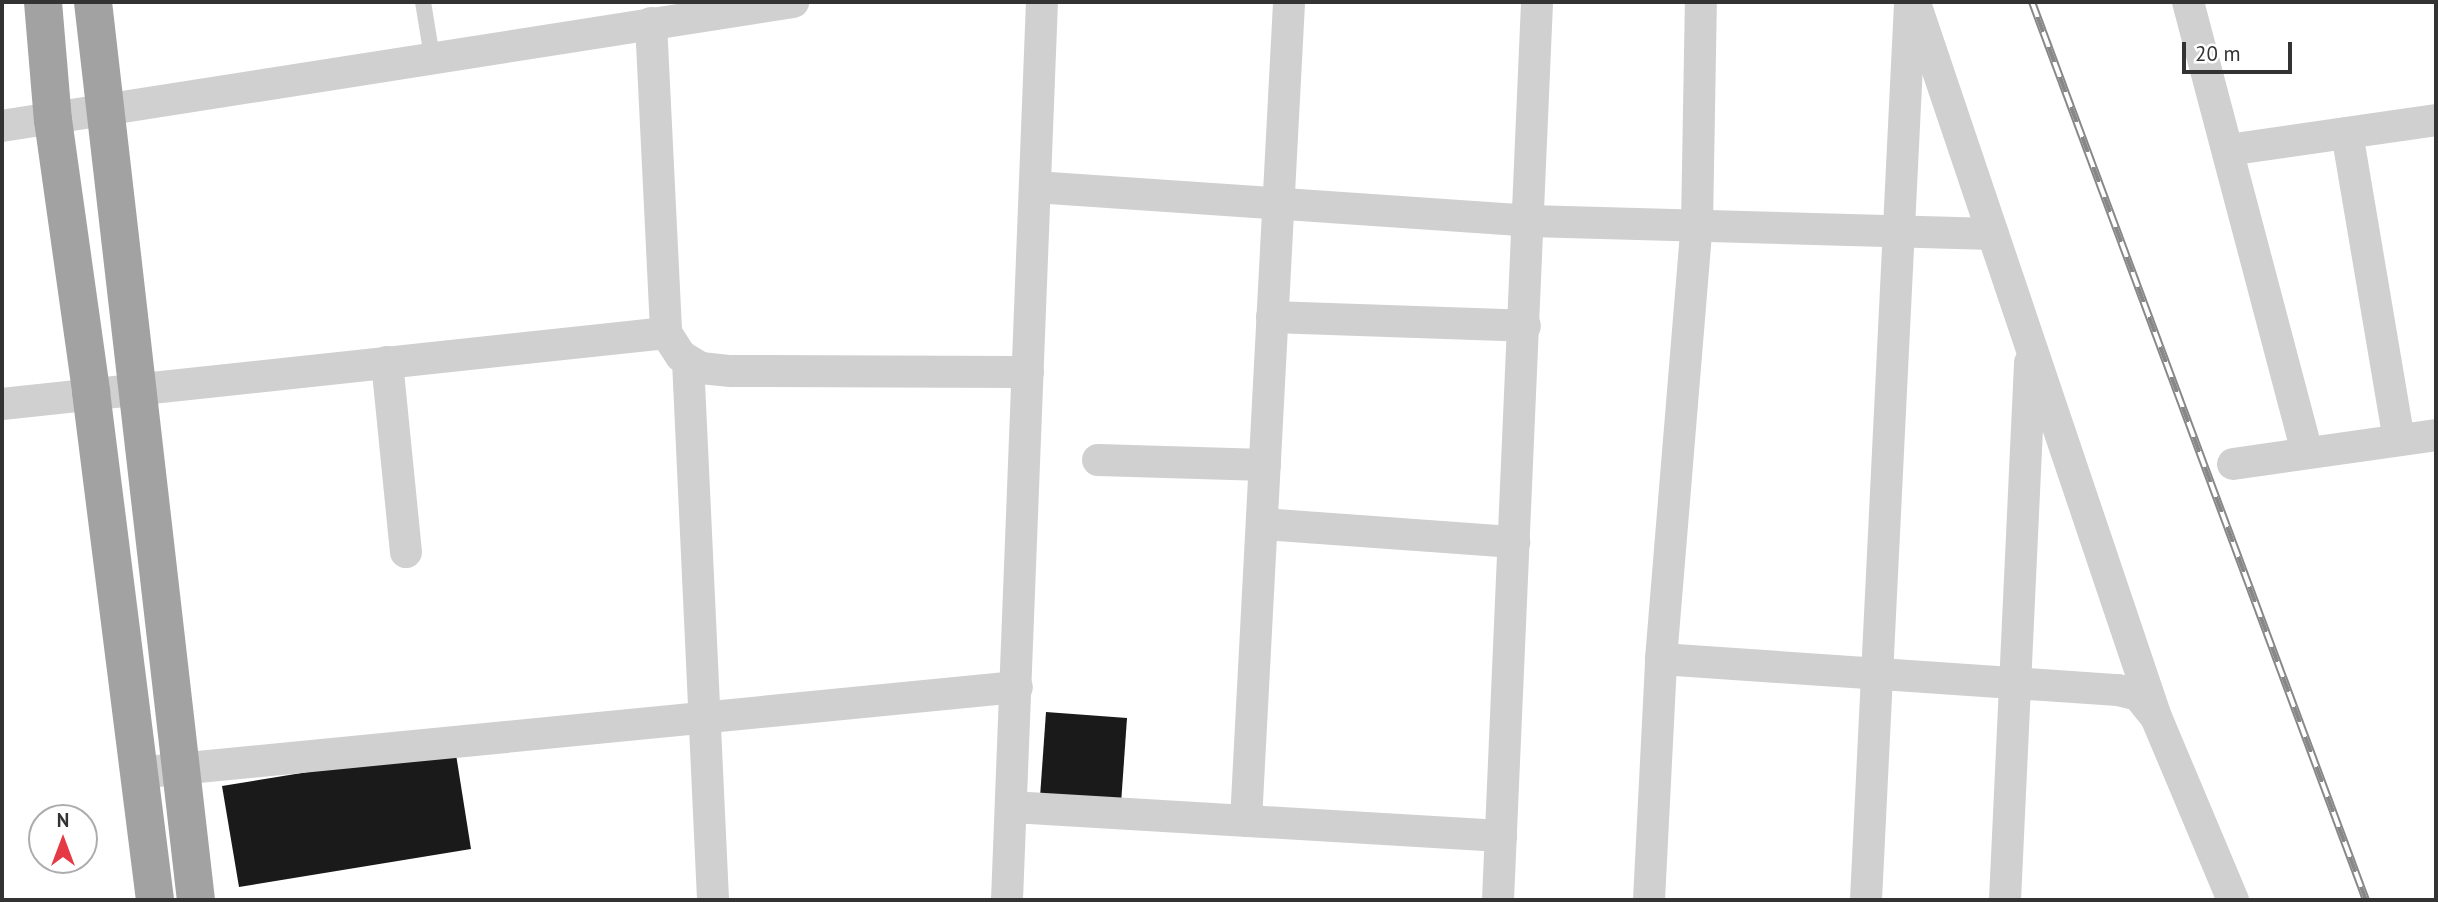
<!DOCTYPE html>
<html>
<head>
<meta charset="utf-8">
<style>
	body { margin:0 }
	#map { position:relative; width:2438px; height:902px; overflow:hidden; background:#fff; font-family:"PT Sans",sans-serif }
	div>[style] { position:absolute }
	.building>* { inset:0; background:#1a1a1a }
	.service>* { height:16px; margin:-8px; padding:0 8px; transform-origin:8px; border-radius:8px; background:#d0d0d0 }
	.minor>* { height:32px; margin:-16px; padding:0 16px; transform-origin:16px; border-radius:16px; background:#d0d0d0 }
	.trunk>* { height:38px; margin:-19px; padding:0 19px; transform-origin:19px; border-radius:19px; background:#a2a2a2 }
	.rail>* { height:8px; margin-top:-4px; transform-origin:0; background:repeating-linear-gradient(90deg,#fff 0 16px,#888 0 32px); box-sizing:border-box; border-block:2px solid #888 }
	span { translate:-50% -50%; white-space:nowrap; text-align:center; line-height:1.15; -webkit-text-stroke:7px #fff; paint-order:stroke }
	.frame { position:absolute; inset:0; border:4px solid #333; pointer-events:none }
	.north { position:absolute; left:28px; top:804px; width:70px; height:70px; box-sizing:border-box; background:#fff; border:2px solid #adadad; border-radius:50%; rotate:0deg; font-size:19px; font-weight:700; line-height:28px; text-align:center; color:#333 }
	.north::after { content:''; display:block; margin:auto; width:24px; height:32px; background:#e63946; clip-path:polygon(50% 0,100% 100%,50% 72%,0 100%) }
	.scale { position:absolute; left:2182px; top:42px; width:110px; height:32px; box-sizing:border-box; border:4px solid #333; border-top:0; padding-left:9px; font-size:21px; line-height:24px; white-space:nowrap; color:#333; -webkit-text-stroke:5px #fff; paint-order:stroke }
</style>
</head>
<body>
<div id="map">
	<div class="building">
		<div style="clip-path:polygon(1046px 712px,1127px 718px,1121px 804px,1040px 797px)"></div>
		<div style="clip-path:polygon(455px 748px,471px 849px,239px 887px,222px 786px)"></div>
	</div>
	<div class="service">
		<div style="left:423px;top:2px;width:56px;rotate:80.7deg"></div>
	</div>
	<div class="minor">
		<div style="left:2188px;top:2px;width:466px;rotate:75.2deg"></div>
		<div style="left:1916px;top:6px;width:750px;rotate:71.35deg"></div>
		<div style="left:651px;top:23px;width:310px;rotate:87.2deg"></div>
		<div style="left:666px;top:333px;width:27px;rotate:57deg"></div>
		<div style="left:681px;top:356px;width:23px;rotate:31deg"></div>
		<div style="left:701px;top:368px;width:30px;rotate:6deg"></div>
		<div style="left:731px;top:371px;width:297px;rotate:0.2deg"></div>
		<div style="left:2px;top:126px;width:801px;rotate:-8.91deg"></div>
		<div style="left:2347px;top:133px;width:311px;rotate:80.4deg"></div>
		<div style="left:2228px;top:150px;width:210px;rotate:-8.2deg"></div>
		<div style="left:1035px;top:187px;width:496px;rotate:3.9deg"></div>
		<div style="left:1530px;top:221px;width:463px;rotate:1.6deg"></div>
		<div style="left:1272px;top:317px;width:253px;rotate:2deg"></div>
		<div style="left:688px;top:361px;width:540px;rotate:87.34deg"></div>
		<div style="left:387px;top:362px;width:191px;rotate:84.3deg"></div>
		<div style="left:2px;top:404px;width:668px;rotate:-6.1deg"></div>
		<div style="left:1098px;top:460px;width:167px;rotate:1.7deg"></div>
		<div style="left:2233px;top:464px;width:205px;rotate:-8.1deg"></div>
		<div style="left:1262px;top:524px;width:253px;rotate:4.1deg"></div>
		<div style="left:1661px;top:659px;width:458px;rotate:3.9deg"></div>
		<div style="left:2118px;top:690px;width:21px;rotate:14deg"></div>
		<div style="left:2138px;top:695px;width:28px;rotate:51deg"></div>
		<div style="left:2156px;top:717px;width:199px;rotate:67.2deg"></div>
		<div style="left:137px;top:773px;width:884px;rotate:-5.58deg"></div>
		<div style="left:1012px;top:807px;width:490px;rotate:3.4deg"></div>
		<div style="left:1246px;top:821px;width:820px;rotate:-86.99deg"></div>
		<div style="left:1007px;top:900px;width:899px;rotate:-87.77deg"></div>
		<div style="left:1498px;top:900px;width:899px;rotate:-87.51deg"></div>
		<div style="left:1649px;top:900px;width:241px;rotate:-87.1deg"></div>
		<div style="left:1661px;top:659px;width:435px;rotate:-85.3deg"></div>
		<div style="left:1697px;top:225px;width:223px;rotate:-89deg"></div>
		<div style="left:1866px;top:900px;width:899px;rotate:-87.19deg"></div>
		<div style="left:2005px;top:900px;width:538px;rotate:-87.33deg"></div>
	</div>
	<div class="trunk">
		<div style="left:43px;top:2px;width:118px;rotate:85.2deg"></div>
		<div style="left:53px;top:120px;width:275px;rotate:82deg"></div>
		<div style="left:91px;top:392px;width:512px;rotate:82.82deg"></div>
		<div style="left:93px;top:2px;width:904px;rotate:83.46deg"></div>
	</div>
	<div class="rail">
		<div style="left:2032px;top:2px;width:958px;rotate:69.6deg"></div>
	</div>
	<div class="frame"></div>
	<div class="north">N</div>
	<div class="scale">20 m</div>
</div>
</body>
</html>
